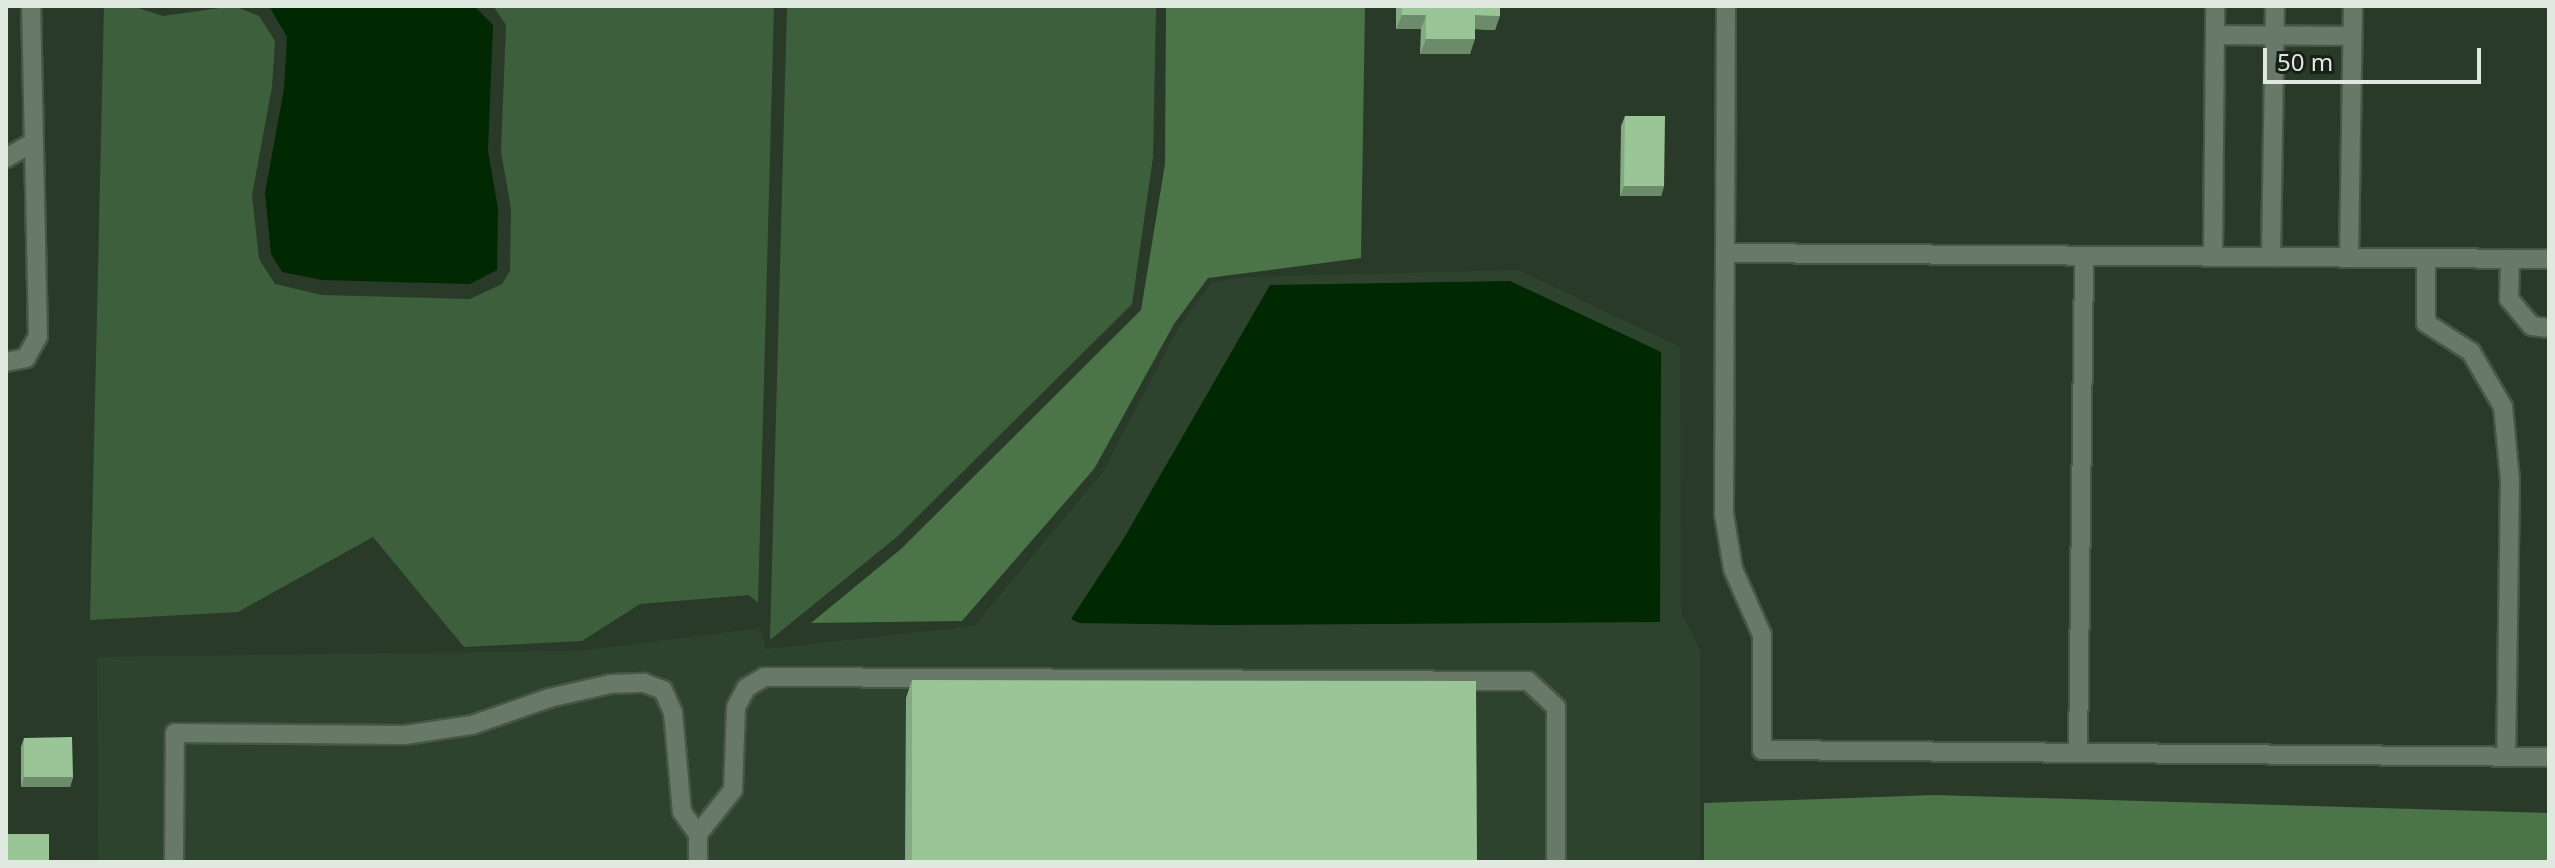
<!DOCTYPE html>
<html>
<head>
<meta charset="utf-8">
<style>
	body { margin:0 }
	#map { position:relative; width:2555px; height:868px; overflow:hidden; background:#2a3a29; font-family:"Noto Sans",sans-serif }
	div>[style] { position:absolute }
	.built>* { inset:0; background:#2e432d }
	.green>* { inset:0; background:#3e5f3c }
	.forest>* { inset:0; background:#4b7449 }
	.water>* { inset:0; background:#002801 }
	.roads { filter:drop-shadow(2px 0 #485547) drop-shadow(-2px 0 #485547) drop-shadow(0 2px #485547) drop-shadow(0 -2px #485547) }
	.service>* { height:18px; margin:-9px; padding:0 9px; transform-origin:9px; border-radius:9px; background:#687967 }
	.wall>* { inset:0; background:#84aa82 }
	.shaded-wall>* { inset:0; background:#6c8b6a }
	.building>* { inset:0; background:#9ac697 }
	span { translate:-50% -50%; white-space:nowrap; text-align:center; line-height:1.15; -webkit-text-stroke:8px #181f17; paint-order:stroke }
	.frame { position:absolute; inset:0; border:8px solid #e0e9df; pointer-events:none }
	.scale { position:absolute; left:2263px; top:48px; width:218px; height:36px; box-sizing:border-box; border:4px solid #e0e9df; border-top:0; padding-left:10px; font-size:24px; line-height:28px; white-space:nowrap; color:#e0e9df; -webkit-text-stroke:6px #181f17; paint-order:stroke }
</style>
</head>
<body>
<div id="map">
	<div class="built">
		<div style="clip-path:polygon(1518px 270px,1680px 347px,1681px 611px,1700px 651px,1700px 862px,98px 862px,97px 657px,579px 651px,760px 628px,766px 649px,974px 626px,1102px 473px,1179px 327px,1212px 282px,1248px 277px)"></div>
	</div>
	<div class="green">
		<div style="clip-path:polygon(104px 6px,132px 6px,163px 16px,234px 6px,259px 16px,275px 41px,272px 87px,252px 195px,259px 259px,275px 284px,322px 295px,470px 299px,502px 284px,510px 271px,511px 209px,501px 151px,506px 25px,493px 6px,774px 6px,758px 603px,749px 595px,640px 604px,582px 641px,464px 647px,373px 537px,238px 612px,90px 620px)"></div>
		<div style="clip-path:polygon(787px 6px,1156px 6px,1153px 157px,1132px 304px,898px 536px,770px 640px)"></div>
	</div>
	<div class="forest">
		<div style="clip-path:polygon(1166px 6px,1365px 6px,1361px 258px,1208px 278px,1174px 324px,1094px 469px,962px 621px,811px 623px,901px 549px,1141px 310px,1165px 164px)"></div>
		<div style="clip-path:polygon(1935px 795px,2549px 813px,2549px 862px,1704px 862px,1704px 803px)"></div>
	</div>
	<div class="water">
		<div style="clip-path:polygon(269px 6px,474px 6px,493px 25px,488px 151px,498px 209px,497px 270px,470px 284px,322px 280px,282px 272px,271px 254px,265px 193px,284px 89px,287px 37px)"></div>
		<div style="clip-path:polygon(1510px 281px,1661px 352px,1660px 622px,1217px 625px,1079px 623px,1071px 619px,1124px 538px,1270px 285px)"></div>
	</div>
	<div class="roads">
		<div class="service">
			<div style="left:1726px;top:6px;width:508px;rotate:90.23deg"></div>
			<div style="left:1724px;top:514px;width:56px;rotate:80.7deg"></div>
			<div style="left:1733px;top:569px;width:72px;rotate:66.3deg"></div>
			<div style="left:1762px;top:635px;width:115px;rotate:90deg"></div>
			<div style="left:1762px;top:750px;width:787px;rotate:0.51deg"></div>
			<div style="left:2215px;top:35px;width:137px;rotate:0.4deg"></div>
			<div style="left:6px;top:158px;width:32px;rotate:-30deg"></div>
			<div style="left:1725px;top:253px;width:824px;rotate:0.42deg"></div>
			<div style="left:2213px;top:257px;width:251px;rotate:-89.5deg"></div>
			<div style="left:2271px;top:257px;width:251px;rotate:-89.1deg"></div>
			<div style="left:2349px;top:258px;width:252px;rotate:-89.1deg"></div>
			<div style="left:2426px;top:258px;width:65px;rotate:90deg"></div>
			<div style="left:2426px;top:323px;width:54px;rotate:32.8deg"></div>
			<div style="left:2471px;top:352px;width:64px;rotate:59.8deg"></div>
			<div style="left:2503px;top:407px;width:73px;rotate:84.5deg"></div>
			<div style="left:2510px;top:480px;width:277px;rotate:90.8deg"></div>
			<div style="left:2510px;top:259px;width:40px;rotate:91.4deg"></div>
			<div style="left:2509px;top:299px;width:35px;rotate:50deg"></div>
			<div style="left:2532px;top:326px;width:17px;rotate:7deg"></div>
			<div style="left:6px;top:362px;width:20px;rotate:-11deg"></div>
			<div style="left:26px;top:358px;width:25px;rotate:-61deg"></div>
			<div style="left:38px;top:336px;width:330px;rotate:-91.2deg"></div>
			<div style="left:2078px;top:753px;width:497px;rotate:-89.3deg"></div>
			<div style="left:174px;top:862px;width:129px;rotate:-89.6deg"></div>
			<div style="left:175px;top:733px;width:230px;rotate:0.5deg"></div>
			<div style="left:405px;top:735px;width:68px;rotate:-8.5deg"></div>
			<div style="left:472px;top:725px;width:82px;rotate:-19.3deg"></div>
			<div style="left:549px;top:698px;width:63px;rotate:-12.9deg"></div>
			<div style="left:610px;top:684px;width:34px;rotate:-2deg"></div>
			<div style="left:644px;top:683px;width:20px;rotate:20deg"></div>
			<div style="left:663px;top:690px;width:24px;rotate:66deg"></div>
			<div style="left:673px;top:712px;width:100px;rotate:84.9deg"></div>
			<div style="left:682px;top:812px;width:27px;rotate:54deg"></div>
			<div style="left:698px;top:862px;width:28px;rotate:-90deg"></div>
			<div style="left:698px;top:834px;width:56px;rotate:-51.5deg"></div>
			<div style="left:733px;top:790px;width:83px;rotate:-87.9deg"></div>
			<div style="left:736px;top:707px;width:21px;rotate:-62deg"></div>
			<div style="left:746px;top:688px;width:21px;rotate:-31deg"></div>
			<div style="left:764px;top:677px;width:764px;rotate:0.3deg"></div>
			<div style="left:1528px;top:681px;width:38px;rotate:43deg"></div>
			<div style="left:1556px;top:707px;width:155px;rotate:90deg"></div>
		</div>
	</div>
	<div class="wall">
		<div style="clip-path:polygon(1396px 6px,1500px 6px,1495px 30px,1475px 29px,1470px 54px,1420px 54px,1421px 29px,1396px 29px)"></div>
		<div style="clip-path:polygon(1625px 116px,1664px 186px,1661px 196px,1620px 196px,1621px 126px)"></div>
		<div style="clip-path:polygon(912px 680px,1477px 862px,905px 862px,906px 698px)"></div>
		<div style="clip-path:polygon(24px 738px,73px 777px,70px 787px,21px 787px,21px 747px)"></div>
	</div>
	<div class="shaded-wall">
		<div style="clip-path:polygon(1402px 15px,1426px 15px,1421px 29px,1396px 29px)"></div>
		<div style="clip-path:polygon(1475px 15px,1500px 16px,1495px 30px,1470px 29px)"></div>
		<div style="clip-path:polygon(1426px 39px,1475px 39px,1470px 54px,1420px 54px)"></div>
		<div style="clip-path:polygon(1624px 186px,1664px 186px,1661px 196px,1620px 196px)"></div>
		<div style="clip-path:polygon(24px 777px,73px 777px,70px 787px,21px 787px)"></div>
	</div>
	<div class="building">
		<div style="clip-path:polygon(1402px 6px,1500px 6px,1500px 16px,1475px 15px,1475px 39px,1426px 39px,1426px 15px,1402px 15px)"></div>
		<div style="clip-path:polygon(1625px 116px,1665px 116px,1664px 186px,1624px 186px)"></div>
		<div style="clip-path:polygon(912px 680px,1476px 681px,1477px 862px,912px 862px)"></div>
		<div style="clip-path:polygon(72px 737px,73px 777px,24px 777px,24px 738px)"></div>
		<div style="clip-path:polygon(6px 834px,49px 834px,49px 862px,6px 862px)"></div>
	</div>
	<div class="frame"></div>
	<div class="scale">50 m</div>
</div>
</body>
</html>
